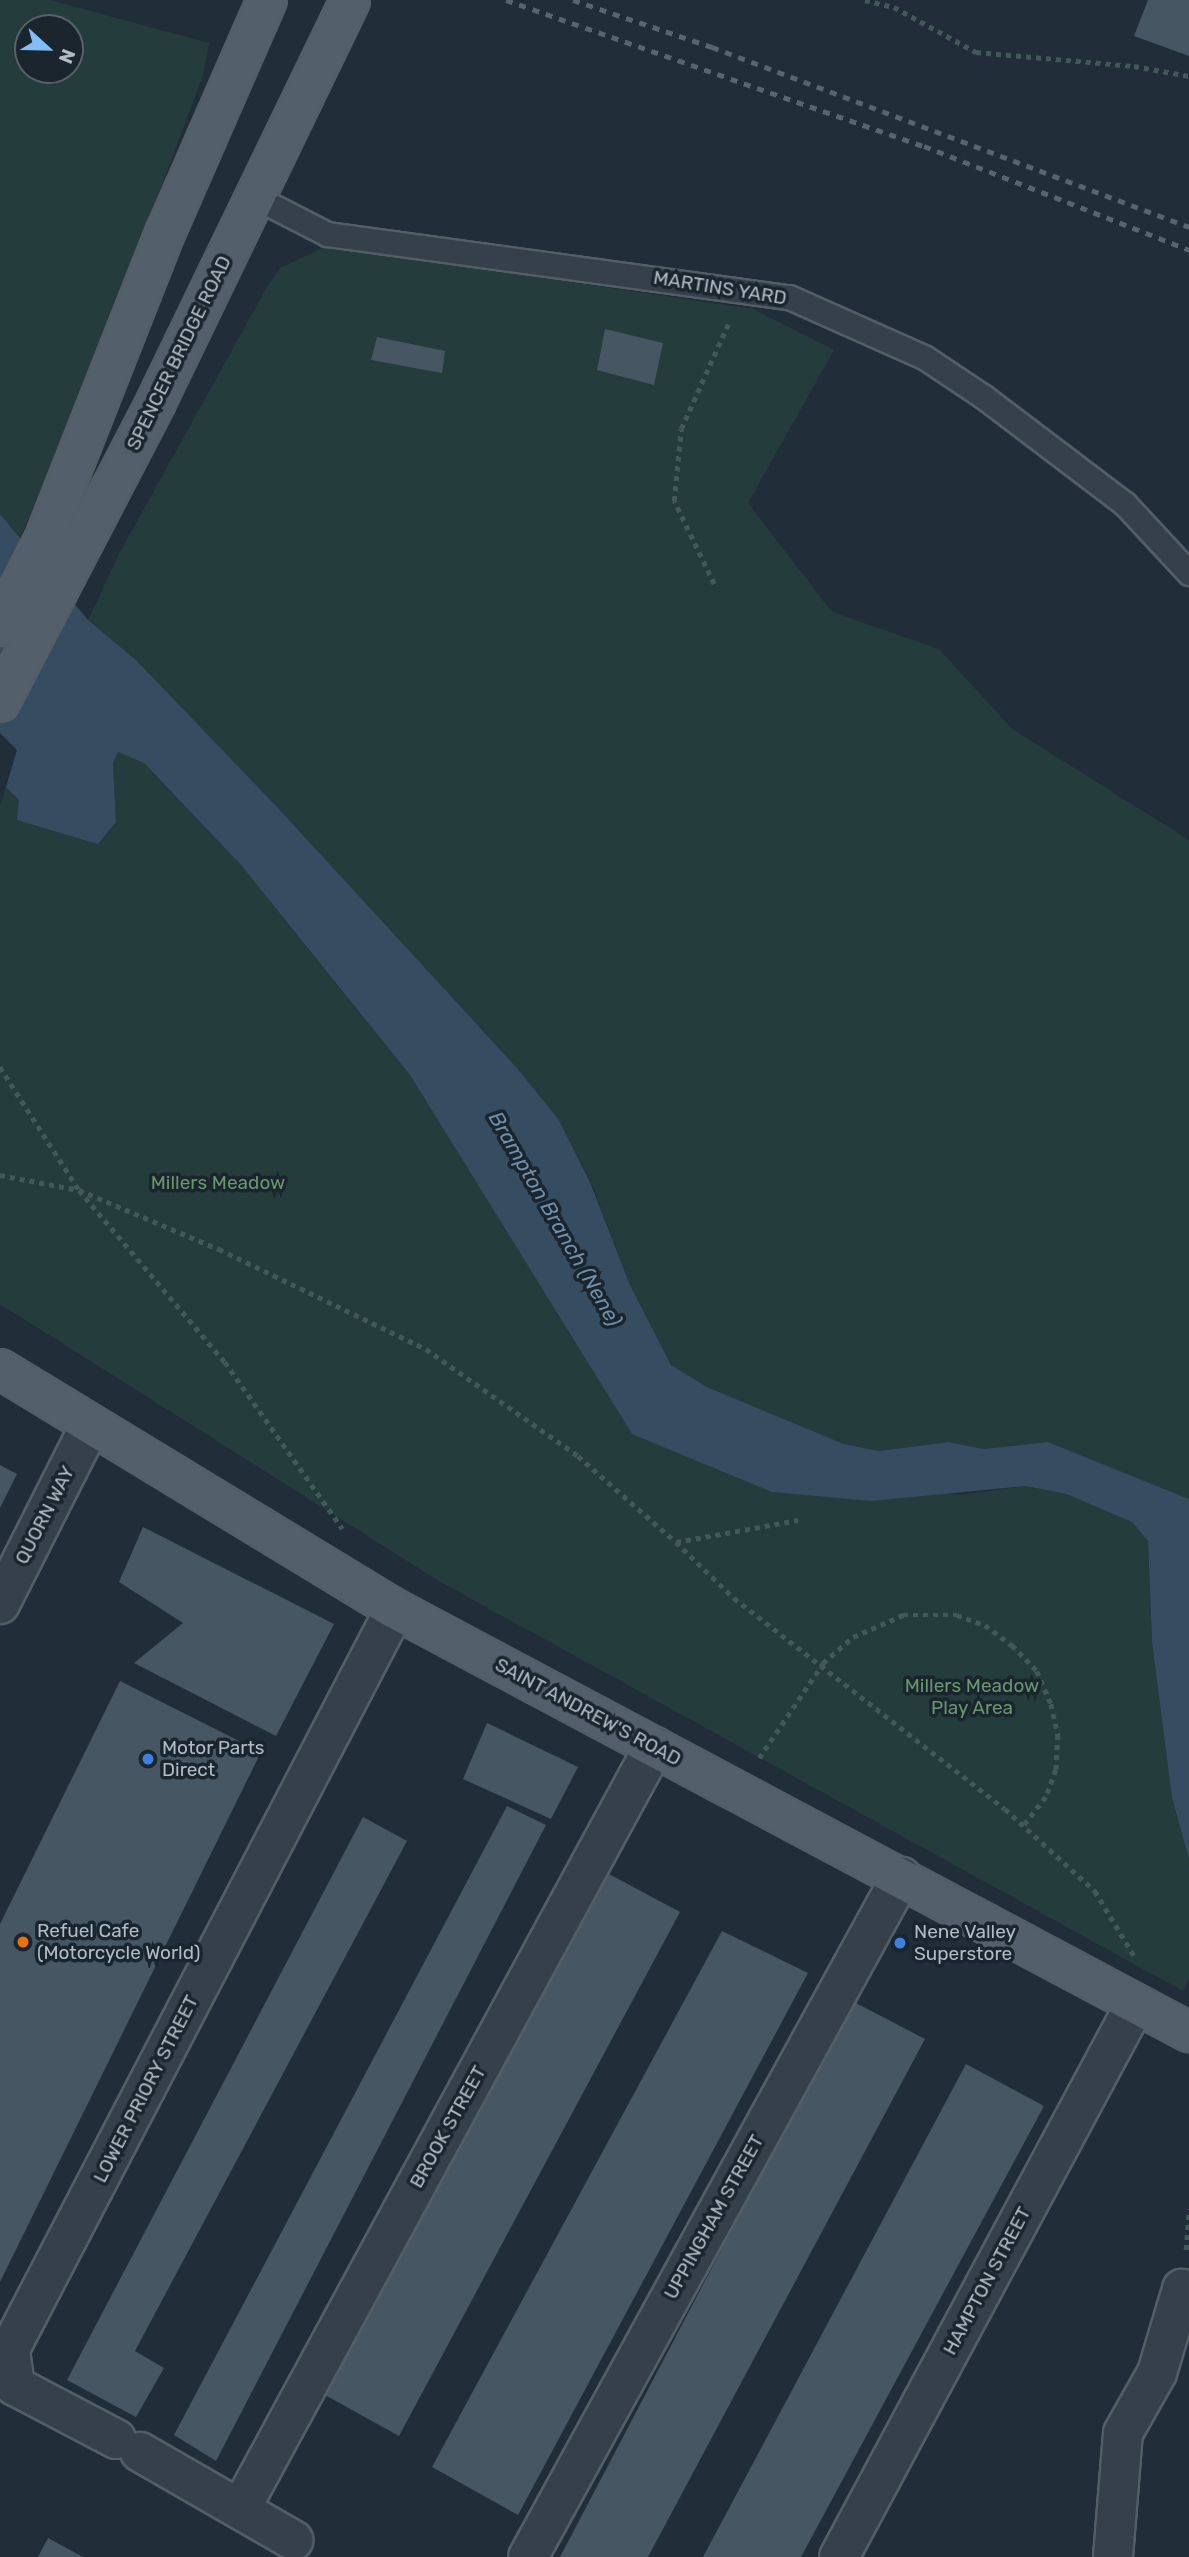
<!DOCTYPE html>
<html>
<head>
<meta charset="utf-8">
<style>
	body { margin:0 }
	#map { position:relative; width:1189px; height:2557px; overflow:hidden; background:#212e39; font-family:Rubik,sans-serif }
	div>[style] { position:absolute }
	.green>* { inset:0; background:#243c3c }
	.water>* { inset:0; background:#354c61 }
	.building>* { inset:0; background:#475663 }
	.path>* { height:4.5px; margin-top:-2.25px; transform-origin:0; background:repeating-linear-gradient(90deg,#435959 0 5px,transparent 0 10px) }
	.roads { filter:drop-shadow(2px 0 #535e67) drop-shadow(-2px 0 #535e67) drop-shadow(0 2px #535e67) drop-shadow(0 -2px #535e67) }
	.service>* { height:23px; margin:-11.5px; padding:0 11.5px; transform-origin:11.5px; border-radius:11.5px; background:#35404a }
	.minor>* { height:38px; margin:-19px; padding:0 19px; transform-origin:19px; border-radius:19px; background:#35404a }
	.primary>* { height:38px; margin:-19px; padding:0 19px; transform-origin:19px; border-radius:19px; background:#535f6a }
	.rail>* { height:5px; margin-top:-2.5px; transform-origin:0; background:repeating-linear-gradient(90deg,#576471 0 7px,transparent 0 14px) }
	.dots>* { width:19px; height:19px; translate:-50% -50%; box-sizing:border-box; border:4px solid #1a252e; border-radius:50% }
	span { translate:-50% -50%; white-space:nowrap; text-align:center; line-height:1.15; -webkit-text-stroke:7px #1a252e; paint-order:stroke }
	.street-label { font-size:19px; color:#b0bbc6 }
	.park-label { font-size:19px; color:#67976c }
	.poi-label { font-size:19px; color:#b0bbc6 }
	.left { translate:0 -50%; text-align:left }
	.water-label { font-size:21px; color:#708faa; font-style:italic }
	.north { position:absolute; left:14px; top:14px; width:70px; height:70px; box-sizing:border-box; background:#1a252e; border:2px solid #56616b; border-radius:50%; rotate:112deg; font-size:19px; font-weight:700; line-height:28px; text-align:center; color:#b0bbc6 }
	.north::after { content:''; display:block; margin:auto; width:24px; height:32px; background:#82bdf8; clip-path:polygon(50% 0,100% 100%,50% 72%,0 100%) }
</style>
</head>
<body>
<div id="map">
	<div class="green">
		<div style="clip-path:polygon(evenodd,0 0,50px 0,209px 43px,203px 75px,95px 364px,20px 538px,0 514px,0 0,28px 28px,70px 28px,70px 70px,28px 70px,28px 28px)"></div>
		<div style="clip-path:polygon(327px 246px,753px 309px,834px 350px,748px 503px,832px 612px,939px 649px,1012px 729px,1189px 840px,1189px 1499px,1048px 1442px,984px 1449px,948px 1442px,879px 1451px,844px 1444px,707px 1387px,671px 1365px,630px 1285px,591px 1182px,559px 1120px,517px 1068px,136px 660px,88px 620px,119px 554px,267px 287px,280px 268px)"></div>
		<div style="clip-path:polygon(118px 751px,144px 763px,241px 865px,410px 1075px,632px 1434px,959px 1495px,1026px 1486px,1066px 1494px,1132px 1522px,1148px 1541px,1152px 1642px,1172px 1798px,1189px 1859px,1189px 1980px,1183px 1991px,439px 1581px,0 1304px,0 805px,6px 787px,19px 800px,116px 822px,113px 763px)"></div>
	</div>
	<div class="water">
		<div style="clip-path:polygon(0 514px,88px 620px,136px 660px,276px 806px,517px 1068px,559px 1120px,590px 1182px,630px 1285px,671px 1365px,707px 1387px,844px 1444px,879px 1451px,948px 1442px,984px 1449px,1048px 1442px,1189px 1499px,1189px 1859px,1172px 1798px,1152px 1642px,1148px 1541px,1132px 1522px,1066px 1494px,1026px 1486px,871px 1501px,772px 1492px,632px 1434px,410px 1075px,241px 865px,144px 763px,118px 752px,113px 763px,116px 822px,98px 844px,17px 820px,19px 800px,6px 787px,17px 750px,0 733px)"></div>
	</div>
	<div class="building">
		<div style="clip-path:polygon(1148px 0,1189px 0,1189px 56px,1134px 36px)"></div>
		<div style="clip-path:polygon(605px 329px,663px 343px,654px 385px,597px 370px)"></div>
		<div style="clip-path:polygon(377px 337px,445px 351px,442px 373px,371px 360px)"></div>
		<div style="clip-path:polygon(0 1465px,17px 1474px,0 1508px)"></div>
		<div style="clip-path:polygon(143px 1527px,334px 1624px,276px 1736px,134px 1663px,183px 1623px,119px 1582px)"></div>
		<div style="clip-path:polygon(120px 1681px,261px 1752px,0 2282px,0 1924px)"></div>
		<div style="clip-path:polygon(487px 1723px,578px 1767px,551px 1819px,463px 1779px)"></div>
		<div style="clip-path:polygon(507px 1806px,546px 1825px,216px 2461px,174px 2435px)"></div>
		<div style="clip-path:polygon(363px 1817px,407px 1841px,135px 2351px,164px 2368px,136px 2417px,67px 2380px)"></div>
		<div style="clip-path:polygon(609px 1874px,680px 1912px,399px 2436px,325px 2395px)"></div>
		<div style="clip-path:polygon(722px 1931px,808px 1973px,518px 2515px,432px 2467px)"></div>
		<div style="clip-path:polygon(852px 2001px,925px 2039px,648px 2557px,560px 2557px)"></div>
		<div style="clip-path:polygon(966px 2064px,1044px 2106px,801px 2557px,703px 2557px)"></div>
		<div style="clip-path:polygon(48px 2538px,83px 2557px,38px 2557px)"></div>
	</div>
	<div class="path">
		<div style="left:865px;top:0;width:30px;rotate:14deg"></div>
		<div style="left:894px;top:7px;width:94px;rotate:28.8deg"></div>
		<div style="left:976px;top:52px;width:159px;rotate:5.1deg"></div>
		<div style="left:1134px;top:66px;width:56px;rotate:10.3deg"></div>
		<div style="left:714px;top:584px;width:92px;rotate:-115.7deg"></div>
		<div style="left:674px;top:501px;width:72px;rotate:-84.4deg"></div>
		<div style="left:681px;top:429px;width:120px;rotate:-65.8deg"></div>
		<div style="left:0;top:1067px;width:146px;rotate:57.3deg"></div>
		<div style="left:79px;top:1190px;width:226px;rotate:49.7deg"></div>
		<div style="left:225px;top:1362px;width:204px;rotate:54.8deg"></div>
		<div style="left:0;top:1175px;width:80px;rotate:10.8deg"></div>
		<div style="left:79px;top:1190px;width:152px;rotate:22.9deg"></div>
		<div style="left:219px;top:1249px;width:230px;rotate:25.8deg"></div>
		<div style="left:426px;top:1349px;width:186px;rotate:35.1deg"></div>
		<div style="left:578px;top:1456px;width:130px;rotate:41.3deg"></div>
		<div style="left:676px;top:1542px;width:124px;rotate:-10.2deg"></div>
		<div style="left:676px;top:1542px;width:81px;rotate:44deg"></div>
		<div style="left:734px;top:1598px;width:343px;rotate:37.9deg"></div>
		<div style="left:1005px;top:1809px;width:122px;rotate:42.3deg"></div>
		<div style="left:1095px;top:1891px;width:79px;rotate:58.9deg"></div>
		<div style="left:759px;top:1758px;width:115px;rotate:-56deg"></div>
		<div style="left:823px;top:1663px;width:40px;rotate:-41deg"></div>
		<div style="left:853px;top:1637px;width:55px;rotate:-23.7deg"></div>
		<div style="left:903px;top:1615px;width:54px"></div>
		<div style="left:957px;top:1615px;width:30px;rotate:20deg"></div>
		<div style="left:985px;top:1625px;width:34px;rotate:37deg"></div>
		<div style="left:1012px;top:1645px;width:36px;rotate:46deg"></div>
		<div style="left:1037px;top:1671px;width:36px;rotate:67deg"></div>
		<div style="left:1051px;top:1704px;width:32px;rotate:77deg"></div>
		<div style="left:1058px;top:1735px;width:35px;rotate:93deg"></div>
		<div style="left:1056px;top:1770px;width:29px;rotate:110deg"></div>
		<div style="left:1046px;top:1797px;width:37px;rotate:128deg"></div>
		<div style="left:1186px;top:2250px;width:41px;rotate:-85.8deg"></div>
	</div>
	<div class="roads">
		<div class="service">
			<div style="left:255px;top:197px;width:81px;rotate:27.2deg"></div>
			<div style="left:327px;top:234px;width:466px;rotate:7.8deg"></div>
			<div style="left:789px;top:297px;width:148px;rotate:24deg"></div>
			<div style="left:924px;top:357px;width:72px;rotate:33.7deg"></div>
			<div style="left:984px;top:397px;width:177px;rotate:37.2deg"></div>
			<div style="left:1125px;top:504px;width:94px;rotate:47.2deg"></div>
		</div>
		<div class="minor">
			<div style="left:0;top:1604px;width:199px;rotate:-63.2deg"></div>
			<div style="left:116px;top:2439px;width:114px;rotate:-152.3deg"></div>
			<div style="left:15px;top:2386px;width:37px;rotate:-98deg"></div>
			<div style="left:10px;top:2349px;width:834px;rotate:-62.51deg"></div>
			<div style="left:140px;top:2452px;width:177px;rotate:29.9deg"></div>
			<div style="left:242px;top:2506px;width:864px;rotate:-61.51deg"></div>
			<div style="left:528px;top:2557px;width:776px;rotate:-61.25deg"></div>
			<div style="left:839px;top:2557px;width:626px;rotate:-61.8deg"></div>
			<div style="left:1113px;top:2557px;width:124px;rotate:-85.4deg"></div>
			<div style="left:1123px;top:2433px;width:69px;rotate:-60.5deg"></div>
			<div style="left:1157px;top:2373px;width:88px;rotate:-73.4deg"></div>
			<div style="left:1182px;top:2289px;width:7px;rotate:16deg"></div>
		</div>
		<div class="primary">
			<div style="left:0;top:626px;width:97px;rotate:-62.9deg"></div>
			<div style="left:44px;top:540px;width:332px;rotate:-68.5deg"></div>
			<div style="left:166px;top:231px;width:252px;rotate:-66.4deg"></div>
			<div style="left:0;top:702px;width:338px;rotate:-62.5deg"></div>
			<div style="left:156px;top:402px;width:446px;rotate:-64.2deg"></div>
			<div style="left:0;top:1369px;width:462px;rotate:31.3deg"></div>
			<div style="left:395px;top:1609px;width:900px;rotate:28.05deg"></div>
		</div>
	</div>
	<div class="rail">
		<div style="left:506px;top:0;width:443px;rotate:19.3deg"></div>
		<div style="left:924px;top:146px;width:285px;rotate:21.4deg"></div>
		<div style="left:573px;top:0;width:147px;rotate:18.7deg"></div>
		<div style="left:712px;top:47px;width:510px;rotate:20.67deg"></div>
	</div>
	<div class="dots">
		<div style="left:148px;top:1759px;background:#3f7fe0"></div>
		<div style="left:23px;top:1942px;background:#e8710a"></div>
		<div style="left:900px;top:1943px;background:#3f7fe0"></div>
	</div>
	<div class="street-label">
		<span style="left:720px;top:288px;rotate:9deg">MARTINS YARD</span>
		<span style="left:179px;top:353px;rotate:-64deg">SPENCER BRIDGE ROAD</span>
		<span style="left:45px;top:1515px;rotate:-63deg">QUORN WAY</span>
		<span style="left:588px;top:1712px;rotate:28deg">SAINT ANDREW'S ROAD</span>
		<span style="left:146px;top:2089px;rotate:-63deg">LOWER PRIORY STREET</span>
		<span style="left:448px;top:2127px;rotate:-61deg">BROOK STREET</span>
		<span style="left:714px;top:2217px;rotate:-61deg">UPPINGHAM STREET</span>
		<span style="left:987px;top:2281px;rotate:-62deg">HAMPTON STREET</span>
	</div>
	<div class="park-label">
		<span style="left:218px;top:1183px">Millers Meadow</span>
		<span style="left:972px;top:1697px">Millers Meadow<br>Play Area</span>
	</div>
	<div class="poi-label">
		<span class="left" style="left:162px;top:1759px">Motor Parts<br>Direct</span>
		<span class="left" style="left:37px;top:1942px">Refuel Cafe<br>(Motorcycle World)</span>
		<span class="left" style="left:914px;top:1943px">Nene Valley<br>Superstore</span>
	</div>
	<div class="water-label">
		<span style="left:555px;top:1219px;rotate:60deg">Brampton Branch (Nene)</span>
	</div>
	<div class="north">N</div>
</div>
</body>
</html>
